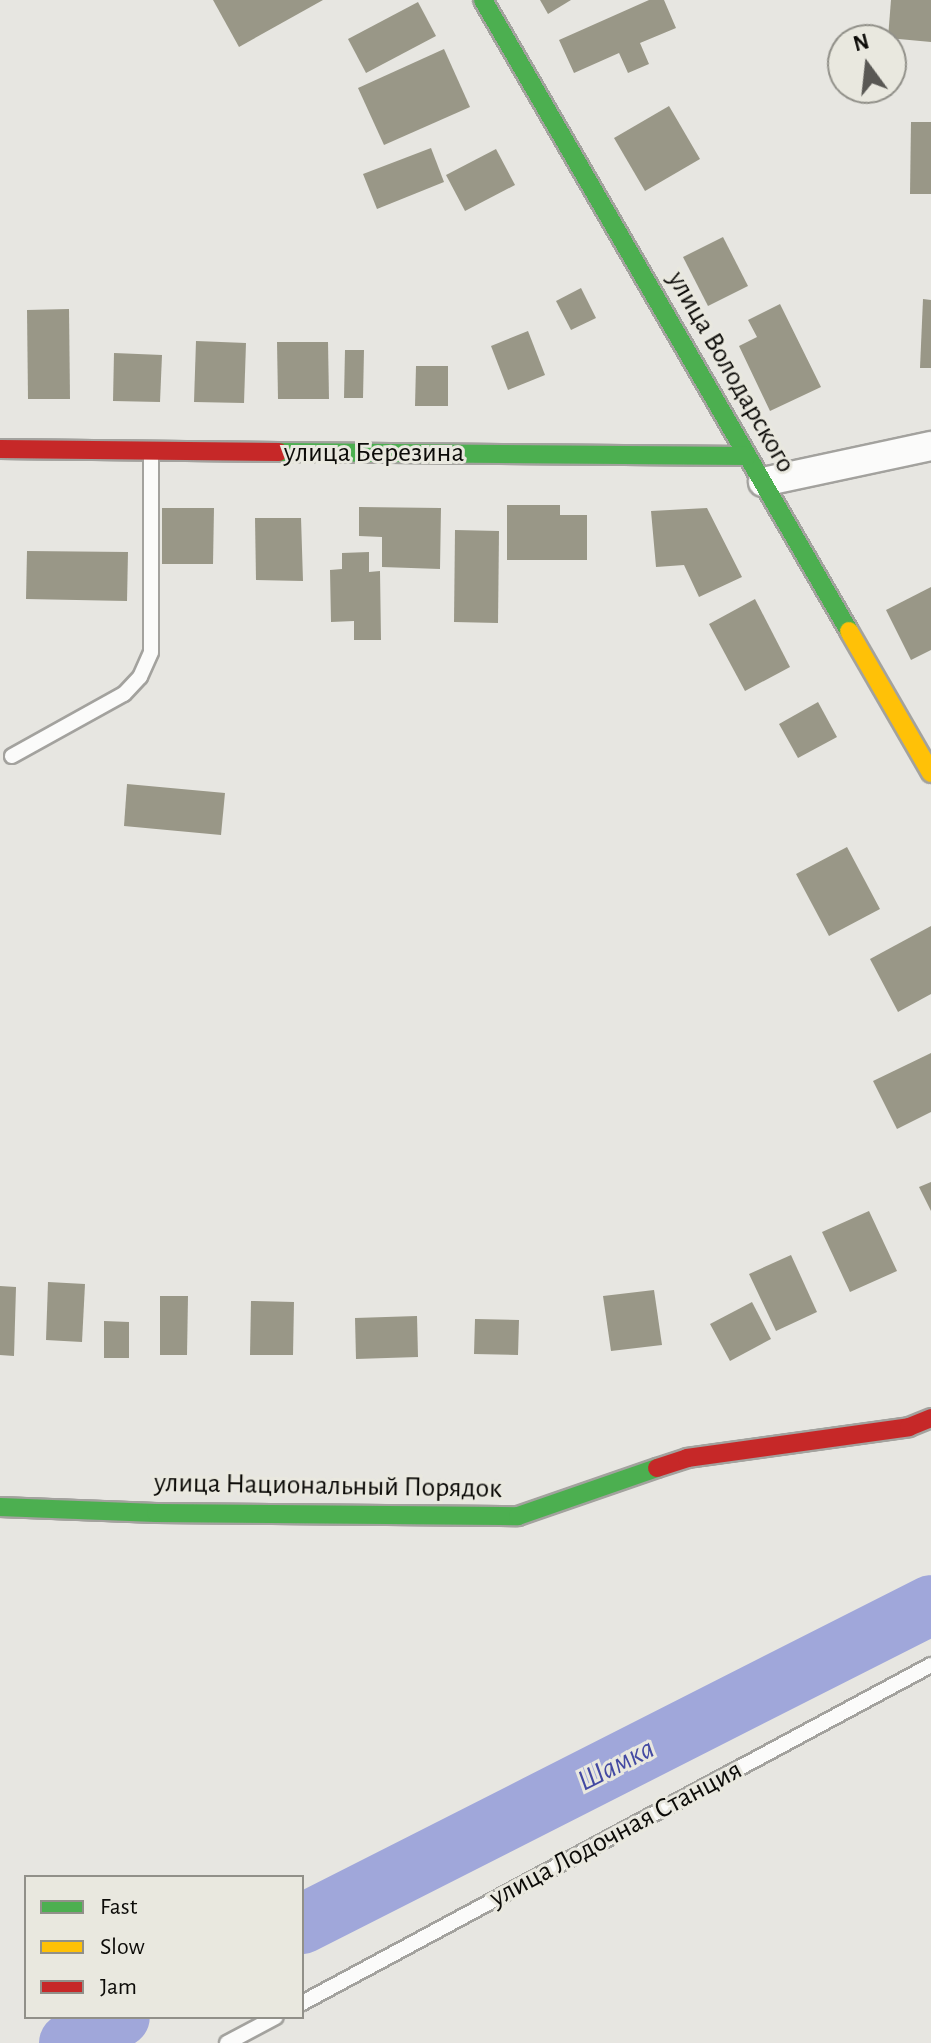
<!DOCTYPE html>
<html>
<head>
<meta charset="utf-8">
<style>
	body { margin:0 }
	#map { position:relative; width:931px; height:2043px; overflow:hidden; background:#e7e6e1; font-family:"Alegreya Sans",sans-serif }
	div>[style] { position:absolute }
	.river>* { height:60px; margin:-30px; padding:0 30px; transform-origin:30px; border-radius:30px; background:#a0a7da }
	.building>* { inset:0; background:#999787 }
	.roads { filter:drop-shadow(2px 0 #a3a29e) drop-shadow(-2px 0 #a3a29e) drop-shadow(0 2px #a3a29e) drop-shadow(0 -2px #a3a29e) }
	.lane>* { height:14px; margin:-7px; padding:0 7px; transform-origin:7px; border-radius:7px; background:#fbfbfa }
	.street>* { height:28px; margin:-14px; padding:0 14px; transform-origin:14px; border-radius:14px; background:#fbfbfa }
	.fast>* { height:18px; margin:-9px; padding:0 9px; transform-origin:9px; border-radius:9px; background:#4caf50 }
	.slow>* { height:18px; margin:-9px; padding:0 9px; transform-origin:9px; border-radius:9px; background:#ffc107 }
	.jam>* { height:18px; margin:-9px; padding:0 9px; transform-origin:9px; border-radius:9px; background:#c62828 }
	span { translate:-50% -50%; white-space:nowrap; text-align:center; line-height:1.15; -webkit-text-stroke:6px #e9e8df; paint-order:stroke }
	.street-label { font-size:28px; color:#0c0b08 }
	.water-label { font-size:30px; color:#4349a2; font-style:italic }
	.legend { position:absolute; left:24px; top:1875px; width:280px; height:144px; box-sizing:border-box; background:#e9e8df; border:2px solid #919089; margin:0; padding:10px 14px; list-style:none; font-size:24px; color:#0c0b08 }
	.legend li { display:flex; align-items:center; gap:16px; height:40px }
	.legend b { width:40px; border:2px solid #919089 }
	.north { position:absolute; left:827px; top:24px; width:80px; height:80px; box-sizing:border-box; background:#e9e8df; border:2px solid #919089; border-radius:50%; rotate:345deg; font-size:22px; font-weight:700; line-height:32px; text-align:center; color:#0c0b08 }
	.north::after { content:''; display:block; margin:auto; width:28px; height:36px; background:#595854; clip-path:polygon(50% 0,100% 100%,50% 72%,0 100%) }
</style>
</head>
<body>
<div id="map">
	<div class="river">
		<div style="left:302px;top:1924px;width:705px;rotate:-26.89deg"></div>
		<div style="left:69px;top:2043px;width:57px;rotate:-27deg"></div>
	</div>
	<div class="building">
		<div style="clip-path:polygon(213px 0,323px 0,239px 47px)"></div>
		<div style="clip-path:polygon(540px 0,571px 0,548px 14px)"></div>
		<div style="clip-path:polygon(649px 0,664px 0,676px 28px,640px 43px,649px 64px,628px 73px,619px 53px,574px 73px,559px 40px)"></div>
		<div style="clip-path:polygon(891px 0,931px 0,931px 42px,888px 38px)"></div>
		<div style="clip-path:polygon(418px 2px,436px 36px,366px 73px,348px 39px)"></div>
		<div style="clip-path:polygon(444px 49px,470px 107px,384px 145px,358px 88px)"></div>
		<div style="clip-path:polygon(669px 106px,700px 159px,645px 191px,614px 138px)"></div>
		<div style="clip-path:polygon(911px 122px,931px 122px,931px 194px,910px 194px)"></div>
		<div style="clip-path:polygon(431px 148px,444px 182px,377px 209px,363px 174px)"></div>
		<div style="clip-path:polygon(496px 149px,515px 185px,465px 211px,446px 175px)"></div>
		<div style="clip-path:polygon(723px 237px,748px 286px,708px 306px,683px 257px)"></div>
		<div style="clip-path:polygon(581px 288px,596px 318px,571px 330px,556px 301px)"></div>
		<div style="clip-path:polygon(923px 299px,931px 300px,931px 368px,920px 368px)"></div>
		<div style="clip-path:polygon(780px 304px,821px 387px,770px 411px,739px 346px,757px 337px,748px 320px)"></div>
		<div style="clip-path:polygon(69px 309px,70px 399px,28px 399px,27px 310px)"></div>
		<div style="clip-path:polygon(528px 331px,545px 375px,508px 390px,491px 346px)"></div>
		<div style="clip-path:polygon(196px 341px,246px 343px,244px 403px,194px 402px)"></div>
		<div style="clip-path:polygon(277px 342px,328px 342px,329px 399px,278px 399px)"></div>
		<div style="clip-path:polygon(345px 350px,364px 350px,363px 398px,344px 398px)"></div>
		<div style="clip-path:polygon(114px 353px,162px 355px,160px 402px,113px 401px)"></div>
		<div style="clip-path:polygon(416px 366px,448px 366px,448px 406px,415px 406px)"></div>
		<div style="clip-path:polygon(507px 505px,560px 505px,560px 515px,587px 515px,587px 560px,507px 560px)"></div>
		<div style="clip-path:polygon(359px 507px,441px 508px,440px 569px,382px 567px,382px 537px,359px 536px)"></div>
		<div style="clip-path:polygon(162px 508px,214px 508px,213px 564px,162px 564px)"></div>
		<div style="clip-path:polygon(707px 508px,742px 577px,699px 597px,684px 565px,656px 567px,651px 511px)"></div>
		<div style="clip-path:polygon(255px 518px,301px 518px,303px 581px,256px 580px)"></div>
		<div style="clip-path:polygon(455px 530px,499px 531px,498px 623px,454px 622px)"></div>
		<div style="clip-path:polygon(27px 551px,128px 552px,127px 601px,26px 599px)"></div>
		<div style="clip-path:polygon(369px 552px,369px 572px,380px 571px,381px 640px,354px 640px,354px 621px,331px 622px,330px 570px,342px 569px,342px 553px)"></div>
		<div style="clip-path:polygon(931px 587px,931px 650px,911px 660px,886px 610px)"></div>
		<div style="clip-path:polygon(755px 599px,790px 667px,745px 691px,709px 624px)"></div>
		<div style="clip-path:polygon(818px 702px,837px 737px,798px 758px,779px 724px)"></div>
		<div style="clip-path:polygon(127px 784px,225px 793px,221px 835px,124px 826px)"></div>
		<div style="clip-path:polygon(847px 847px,880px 909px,829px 936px,796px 874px)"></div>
		<div style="clip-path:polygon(931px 926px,931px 994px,898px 1012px,870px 959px)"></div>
		<div style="clip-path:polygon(931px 1053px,931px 1112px,897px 1129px,873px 1081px)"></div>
		<div style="clip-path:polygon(931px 1182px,931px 1211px,919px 1187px)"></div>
		<div style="clip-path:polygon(869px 1211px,897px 1271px,850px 1292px,822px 1232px)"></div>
		<div style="clip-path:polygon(791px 1255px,817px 1312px,776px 1331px,749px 1274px)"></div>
		<div style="clip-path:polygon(48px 1282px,85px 1284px,82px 1342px,46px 1340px)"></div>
		<div style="clip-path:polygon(0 1286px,16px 1287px,14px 1356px,0 1355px)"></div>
		<div style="clip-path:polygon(654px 1290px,662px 1345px,611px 1351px,603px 1296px)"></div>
		<div style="clip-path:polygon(160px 1296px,188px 1296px,187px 1355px,160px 1355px)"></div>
		<div style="clip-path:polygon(251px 1301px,294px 1302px,293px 1355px,250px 1355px)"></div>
		<div style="clip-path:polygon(752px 1302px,771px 1339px,730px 1361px,710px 1324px)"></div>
		<div style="clip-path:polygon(417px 1316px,418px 1357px,356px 1359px,355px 1318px)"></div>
		<div style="clip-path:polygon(475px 1319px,519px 1320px,518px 1355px,474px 1354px)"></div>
		<div style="clip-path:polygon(104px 1321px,129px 1322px,129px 1358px,104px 1358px)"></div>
	</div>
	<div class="roads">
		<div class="lane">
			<div style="left:12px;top:756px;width:128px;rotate:-29deg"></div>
			<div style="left:124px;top:694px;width:23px;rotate:-47deg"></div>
			<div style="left:140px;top:677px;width:27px;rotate:-66deg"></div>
			<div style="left:151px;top:652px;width:200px;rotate:-90deg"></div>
			<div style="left:302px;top:2003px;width:714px;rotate:-28.25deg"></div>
			<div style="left:227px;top:2043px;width:55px;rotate:-28deg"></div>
		</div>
		<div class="street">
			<div style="left:763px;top:482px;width:172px;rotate:-12.1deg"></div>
		</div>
		<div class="fast">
			<div style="left:483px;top:0;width:729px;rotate:59.88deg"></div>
			<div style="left:279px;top:452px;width:468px;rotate:0.5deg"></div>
			<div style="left:0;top:1507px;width:156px;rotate:2.2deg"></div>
			<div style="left:156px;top:1513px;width:362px;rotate:0.5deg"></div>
			<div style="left:518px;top:1516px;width:147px;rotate:-19.1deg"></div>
		</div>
		<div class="slow">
			<div style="left:849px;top:631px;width:164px;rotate:60deg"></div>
		</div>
		<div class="jam">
			<div style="left:0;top:449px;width:279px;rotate:0.6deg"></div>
			<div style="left:657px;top:1468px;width:32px;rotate:-18deg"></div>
			<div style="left:687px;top:1458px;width:224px;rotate:-7.9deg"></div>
			<div style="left:909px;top:1427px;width:24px;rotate:-22deg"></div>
		</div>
	</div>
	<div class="street-label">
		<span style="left:731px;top:372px;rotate:60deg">улица Володарского</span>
		<span style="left:374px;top:453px">улица Березина</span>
		<span style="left:328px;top:1486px;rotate:1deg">улица Национальный Порядок</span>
		<span style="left:616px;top:1834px;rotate:-28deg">улица Лодочная Станция</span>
	</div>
	<div class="water-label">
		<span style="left:616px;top:1765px;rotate:-27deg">Шамка</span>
	</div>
	<ul class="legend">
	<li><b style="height:10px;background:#4caf50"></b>Fast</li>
	<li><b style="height:10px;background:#ffc107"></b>Slow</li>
	<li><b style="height:10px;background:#c62828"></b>Jam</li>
	</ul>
	<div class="north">N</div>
</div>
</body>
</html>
